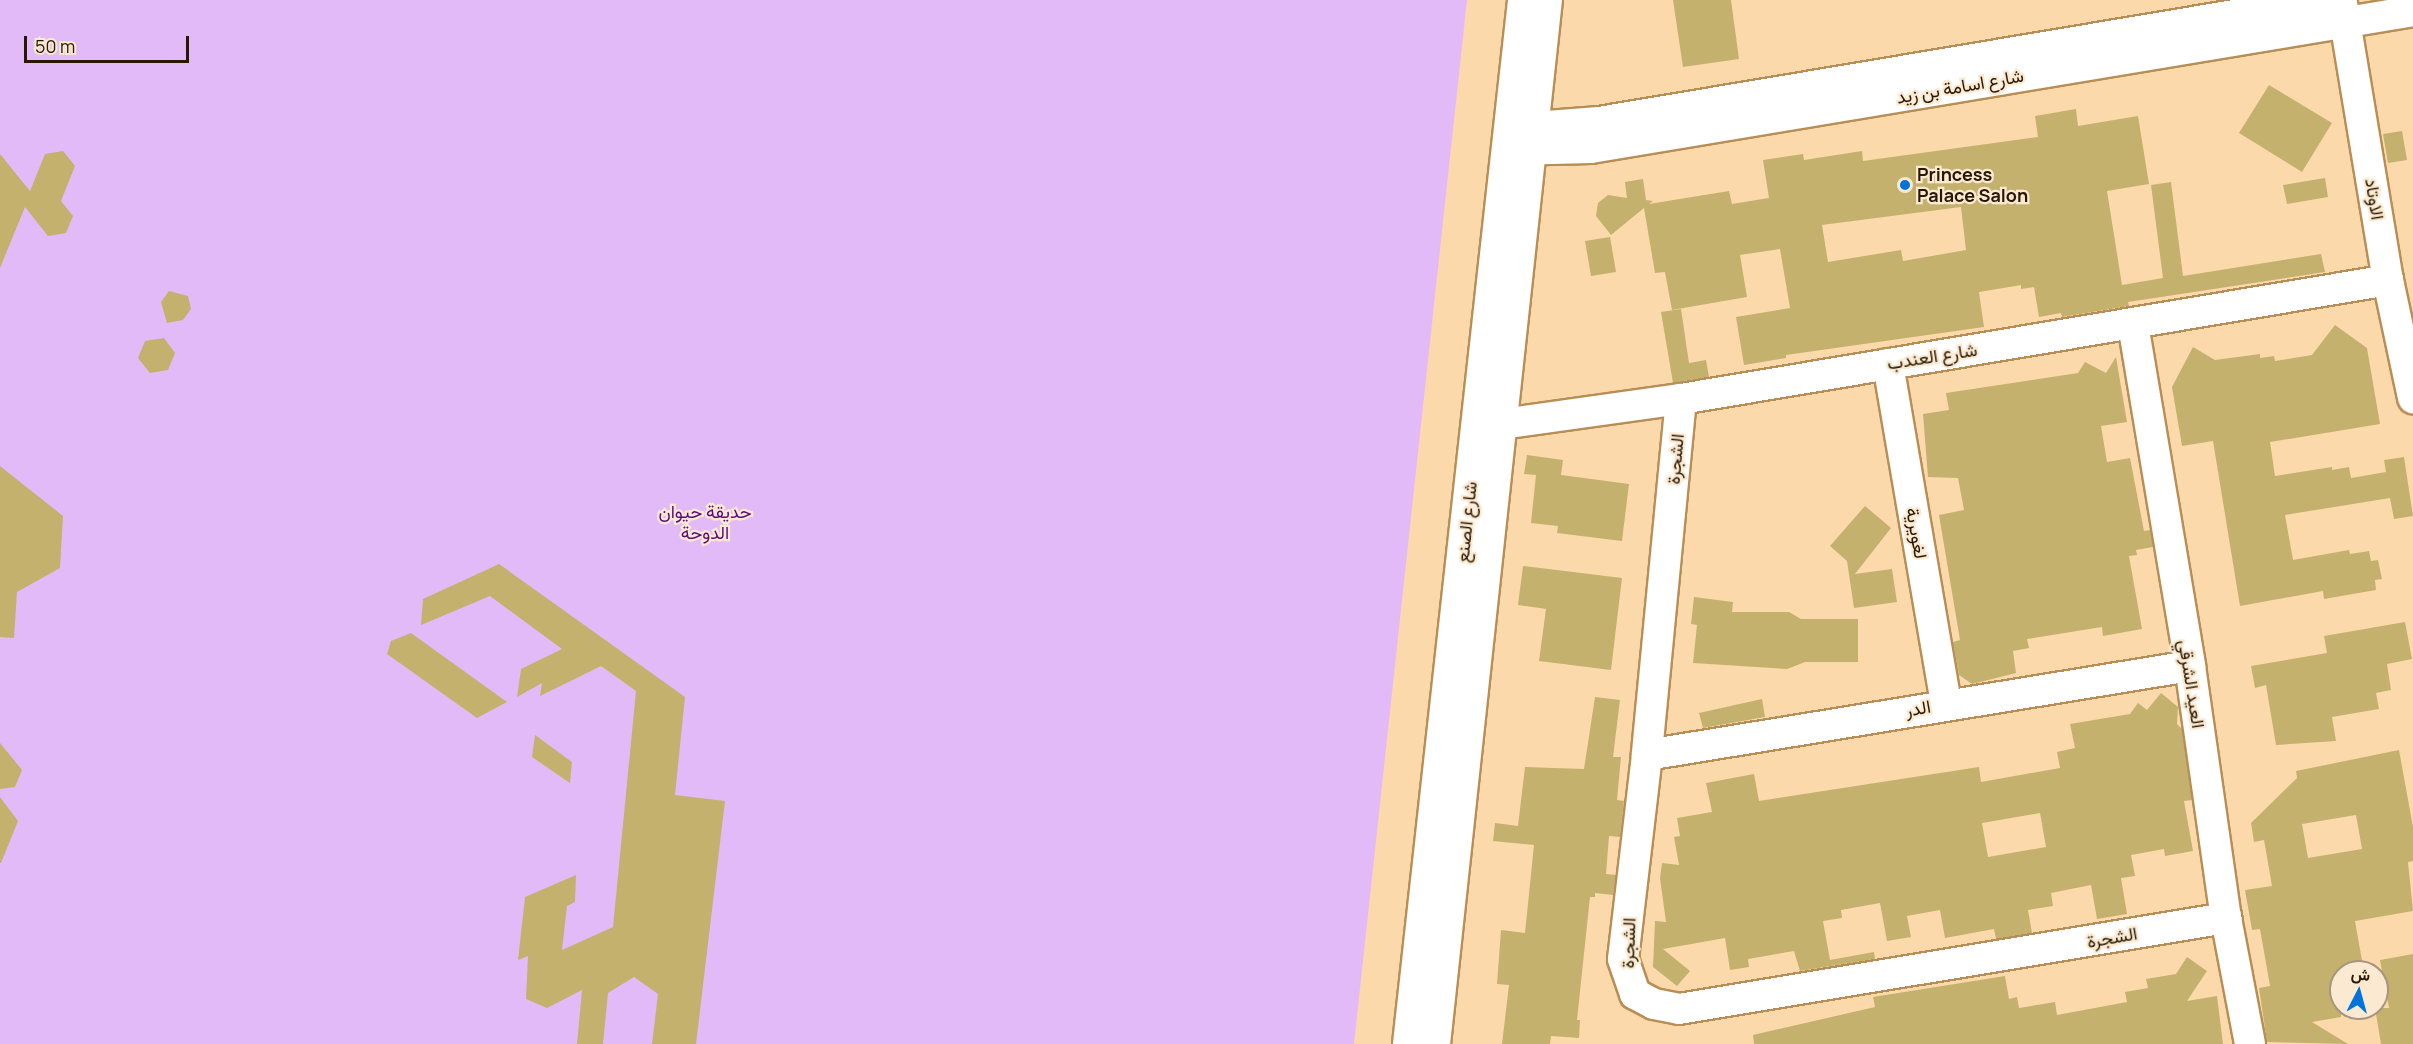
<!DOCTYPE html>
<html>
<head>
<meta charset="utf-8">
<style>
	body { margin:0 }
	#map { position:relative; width:2413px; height:1044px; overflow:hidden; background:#fcd9aa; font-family:Manrope,Vazirmatn,sans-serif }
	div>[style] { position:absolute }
	.green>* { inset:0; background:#e3baf8 }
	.building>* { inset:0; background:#c4b16e }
	.roads { filter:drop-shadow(2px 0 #b88e56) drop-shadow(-2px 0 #b88e56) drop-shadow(0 2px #b88e56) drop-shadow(0 -2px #b88e56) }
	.minor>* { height:30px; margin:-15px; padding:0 15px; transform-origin:15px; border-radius:15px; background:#fff }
	.dots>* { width:16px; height:16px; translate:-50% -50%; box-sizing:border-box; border:3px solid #fbe9d2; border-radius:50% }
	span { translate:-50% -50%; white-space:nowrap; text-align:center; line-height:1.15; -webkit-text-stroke:4.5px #fbe9d2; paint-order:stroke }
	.street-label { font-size:18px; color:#281802 }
	.poi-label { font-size:18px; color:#281802; font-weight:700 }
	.left { translate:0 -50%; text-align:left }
	.park-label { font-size:18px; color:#5e077c }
	.north { position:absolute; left:2329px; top:960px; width:60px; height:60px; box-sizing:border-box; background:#fbe9d2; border:2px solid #a7957f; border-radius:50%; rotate:6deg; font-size:16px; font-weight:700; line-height:24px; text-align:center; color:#281802 }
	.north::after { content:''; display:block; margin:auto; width:21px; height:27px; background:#0074db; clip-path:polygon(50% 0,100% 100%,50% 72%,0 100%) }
	.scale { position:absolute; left:24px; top:36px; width:165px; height:27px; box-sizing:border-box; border:3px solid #281802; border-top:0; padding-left:8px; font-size:18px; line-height:21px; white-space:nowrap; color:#281802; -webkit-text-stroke:4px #fbe9d2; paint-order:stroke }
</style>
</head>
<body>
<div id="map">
	<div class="green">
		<div style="clip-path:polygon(0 0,1467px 0,1354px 1044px,0 1044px)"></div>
	</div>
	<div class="building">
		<div style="clip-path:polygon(1673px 0,1731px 0,1739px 59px,1683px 67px)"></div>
		<div style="clip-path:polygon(2269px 85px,2332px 123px,2302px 172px,2239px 133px)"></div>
		<div style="clip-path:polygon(evenodd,2076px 109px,2078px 126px,2138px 116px,2149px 184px,2107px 191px,2122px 285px,2163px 278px,2151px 185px,2171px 182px,2183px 276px,2321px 254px,2325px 272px,2128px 302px,2129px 306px,2062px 317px,2061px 313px,2039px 317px,2034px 287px,2021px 289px,2021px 285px,1979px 292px,1984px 327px,1786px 355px,1786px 358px,1744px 365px,1736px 317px,1790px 308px,1780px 249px,1740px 255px,1747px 297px,1672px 310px,1665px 272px,1655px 273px,1644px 208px,1611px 235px,1596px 216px,1598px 203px,1608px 195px,1627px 198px,1625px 182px,1643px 179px,1646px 200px,1653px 201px,1649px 204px,1729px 191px,1732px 204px,1769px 198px,1763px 160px,1803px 154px,1804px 160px,1862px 151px,1863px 161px,2038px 137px,2035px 116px,2076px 109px,1961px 207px,1966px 250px,1903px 261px,1901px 250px,1828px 262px,1822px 225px,1961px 207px)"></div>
		<div style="clip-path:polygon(2402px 131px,2407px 160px,2388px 163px,2383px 134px)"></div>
		<div style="clip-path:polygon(63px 151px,75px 166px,61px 201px,73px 216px,66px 233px,48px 236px,25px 207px,0 268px,0 154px,30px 191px,45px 154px)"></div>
		<div style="clip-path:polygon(2325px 178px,2328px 197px,2287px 204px,2283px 185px)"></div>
		<div style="clip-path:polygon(1610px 237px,1616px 272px,1591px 276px,1585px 241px)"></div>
		<div style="clip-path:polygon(169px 291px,188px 296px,191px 309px,183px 320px,167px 323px,161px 302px)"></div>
		<div style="clip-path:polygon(1681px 309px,1689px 363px,1706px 360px,1709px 377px,1673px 383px,1661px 312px)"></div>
		<div style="clip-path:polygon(2335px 325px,2367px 348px,2380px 424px,2270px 442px,2275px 476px,2332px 467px,2332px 470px,2349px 467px,2351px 478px,2386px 472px,2384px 460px,2404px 457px,2413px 516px,2394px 519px,2390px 498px,2285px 515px,2293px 560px,2349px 550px,2350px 554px,2369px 551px,2371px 561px,2378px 560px,2382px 579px,2375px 580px,2376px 590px,2324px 599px,2323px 591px,2240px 606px,2213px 441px,2182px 446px,2172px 387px,2193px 347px,2215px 360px,2260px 354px,2260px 358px,2274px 356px,2275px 361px,2312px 355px)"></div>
		<div style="clip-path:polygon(164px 338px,175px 353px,168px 370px,150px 373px,138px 358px,145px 341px)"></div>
		<div style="clip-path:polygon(2116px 357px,2127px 422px,2101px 426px,2107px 462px,2130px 458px,2144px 531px,2150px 530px,2153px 547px,2136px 550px,2137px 555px,2129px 556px,2142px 629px,2103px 636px,2102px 627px,2027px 639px,2029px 648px,2013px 651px,2016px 673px,1972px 684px,1959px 675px,1953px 642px,1960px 640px,1939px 515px,1964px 510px,1958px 478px,1928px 477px,1923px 414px,1949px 410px,1946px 393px,2078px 373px,2085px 362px,2106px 373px)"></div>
		<div style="clip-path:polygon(1527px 455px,1563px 460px,1561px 475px,1629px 484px,1622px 541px,1557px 533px,1558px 526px,1531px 523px,1536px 475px,1524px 474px)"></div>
		<div style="clip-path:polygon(0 466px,63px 516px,60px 568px,17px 592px,14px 638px,0 637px)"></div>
		<div style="clip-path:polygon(1865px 506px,1891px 528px,1855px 574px,1892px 569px,1897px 602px,1854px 608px,1847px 561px,1830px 546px)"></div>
		<div style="clip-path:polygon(499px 564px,685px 697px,675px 795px,725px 801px,696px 1044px,652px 1044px,658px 994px,634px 977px,608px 993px,603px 1044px,577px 1044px,582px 990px,547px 1008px,526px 999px,528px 956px,518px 960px,525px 897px,576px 875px,575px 902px,567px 906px,562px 950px,613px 927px,636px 691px,601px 666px,540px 696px,542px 683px,517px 697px,521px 669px,562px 649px,490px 596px,421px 625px,423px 599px)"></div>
		<div style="clip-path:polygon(1523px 566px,1622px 578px,1611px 670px,1539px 661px,1546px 609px,1518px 605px)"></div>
		<div style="clip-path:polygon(1694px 597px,1733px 602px,1732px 612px,1789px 612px,1801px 619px,1858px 619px,1858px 662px,1805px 662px,1787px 669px,1693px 663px,1697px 625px,1691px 624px)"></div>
		<div style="clip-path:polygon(2405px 622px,2412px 659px,2387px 664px,2391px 690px,2376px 693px,2379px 709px,2332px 717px,2336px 741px,2276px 745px,2266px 685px,2255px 688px,2251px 666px,2327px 653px,2324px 636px)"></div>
		<div style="clip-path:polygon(411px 633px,507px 702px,477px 718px,387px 654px,391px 641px)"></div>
		<div style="clip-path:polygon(evenodd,2161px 693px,2178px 707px,2177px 724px,2182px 729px,2192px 800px,2184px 801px,2193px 851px,2165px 856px,2164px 849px,2131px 855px,2135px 876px,2121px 878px,2127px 914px,2097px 919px,2091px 885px,2051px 893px,2053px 906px,2028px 910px,2032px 933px,1996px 939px,1994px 929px,1945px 938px,1940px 910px,1907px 916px,1911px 937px,1887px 941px,1880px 903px,1841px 910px,1842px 918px,1823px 921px,1830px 960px,1874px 952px,1875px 959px,1800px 971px,1794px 951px,1748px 959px,1749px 967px,1730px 970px,1725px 938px,1663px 949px,1690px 971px,1677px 986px,1653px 967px,1655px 921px,1666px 922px,1660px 878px,1662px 863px,1679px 865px,1674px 837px,1680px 836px,1677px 818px,1712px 812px,1706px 783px,1754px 774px,1759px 801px,1979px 767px,1981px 782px,2060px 768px,2057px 752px,2075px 748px,2070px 724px,2130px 714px,2138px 703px,2147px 710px,2161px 693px,2040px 813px,2046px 847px,1988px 857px,1982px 823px,2040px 813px)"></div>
		<div style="clip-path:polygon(1595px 697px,1620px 700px,1613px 757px,1621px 757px,1617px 800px,1624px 801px,1620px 837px,1609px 836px,1606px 874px,1616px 875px,1613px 895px,1595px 893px,1595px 897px,1590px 897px,1577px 1020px,1580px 1020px,1579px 1038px,1551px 1036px,1550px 1044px,1502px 1044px,1509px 985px,1497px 984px,1501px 930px,1525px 933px,1534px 845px,1493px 841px,1495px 823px,1518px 826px,1525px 767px,1584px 769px)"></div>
		<div style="clip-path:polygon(1762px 699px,1765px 717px,1703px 728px,1699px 713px)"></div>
		<div style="clip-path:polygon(535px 735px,572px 762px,570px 783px,532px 757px)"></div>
		<div style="clip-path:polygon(0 743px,22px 770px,15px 787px,0 789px)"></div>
		<div style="clip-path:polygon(evenodd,2399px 750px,2413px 827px,2413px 861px,2408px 862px,2413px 911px,2355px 921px,2364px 972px,2341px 972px,2341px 1017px,2312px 1022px,2348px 1044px,2267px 1042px,2259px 988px,2270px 986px,2260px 929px,2252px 930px,2245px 890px,2272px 886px,2264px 840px,2254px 842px,2251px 823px,2297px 778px,2296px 771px,2399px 750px,2356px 815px,2362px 849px,2308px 858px,2302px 824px,2356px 815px)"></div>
		<div style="clip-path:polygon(0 797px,18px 821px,1px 863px,0 863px)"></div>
		<div style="clip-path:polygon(2413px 954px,2413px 1044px,2381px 1044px,2375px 1008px,2389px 1008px,2380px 960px)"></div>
		<div style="clip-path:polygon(2187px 957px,2207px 971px,2187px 1001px,2217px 996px,2223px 1044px,1754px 1044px,1753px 1035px,1875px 1007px,1873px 997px,2005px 976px,2009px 999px,2017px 997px,2019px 1008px,2055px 1002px,2057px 1015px,2127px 1002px,2125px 992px,2148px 988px,2146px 979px,2176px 974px)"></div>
	</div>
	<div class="roads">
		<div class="minor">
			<div style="left:2342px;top:3px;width:281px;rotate:80.6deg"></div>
			<div style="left:2388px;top:280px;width:121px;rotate:78deg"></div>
			<div style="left:1515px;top:124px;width:19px;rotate:9deg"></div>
			<div style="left:1534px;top:127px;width:65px;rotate:-4.4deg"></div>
			<div style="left:1599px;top:122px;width:734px;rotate:-9.56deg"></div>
			<div style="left:1512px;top:150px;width:79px;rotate:-1.5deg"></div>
			<div style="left:1591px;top:148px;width:833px;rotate:-9.46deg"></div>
			<div style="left:2133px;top:324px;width:347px;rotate:80.5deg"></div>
			<div style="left:2190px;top:666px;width:255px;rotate:81.9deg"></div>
			<div style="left:2226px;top:918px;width:128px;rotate:79.2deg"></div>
			<div style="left:1888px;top:364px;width:344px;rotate:80.3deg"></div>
			<div style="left:1681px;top:399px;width:358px;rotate:95.5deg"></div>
			<div style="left:1647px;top:755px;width:205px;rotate:96.7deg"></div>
			<div style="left:1623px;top:959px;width:37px;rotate:71deg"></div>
			<div style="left:1635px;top:994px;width:21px;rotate:28deg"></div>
			<div style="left:1654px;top:1004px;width:25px;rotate:11deg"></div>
			<div style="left:1679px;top:1009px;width:555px;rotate:-9.45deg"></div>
			<div style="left:1483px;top:419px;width:20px;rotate:15deg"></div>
			<div style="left:1502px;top:424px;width:181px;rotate:-8deg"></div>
			<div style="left:1681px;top:399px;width:717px;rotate:-9.55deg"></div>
			<div style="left:1647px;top:755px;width:550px;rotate:-9.31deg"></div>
			<div style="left:1408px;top:1044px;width:1050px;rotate:-83.71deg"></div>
			<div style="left:1435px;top:1044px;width:1050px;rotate:-83.88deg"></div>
		</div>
	</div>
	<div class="dots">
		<div style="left:1905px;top:185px;background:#0074db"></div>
	</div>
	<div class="street-label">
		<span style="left:1960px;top:86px;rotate:-10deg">شارع اسامة بن زيد</span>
		<span style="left:2375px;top:199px;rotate:81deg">الاوتاد</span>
		<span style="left:1932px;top:356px;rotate:-9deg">شارع العندب</span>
		<span style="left:1675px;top:459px;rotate:-85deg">الشجرة</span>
		<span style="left:1466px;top:522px;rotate:-84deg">شارع الصنع</span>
		<span style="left:1917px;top:533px;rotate:80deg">لغويرية</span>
		<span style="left:2192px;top:684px;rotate:81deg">العيد الشرقي</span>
		<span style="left:1918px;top:708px;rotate:-10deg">الدر</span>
		<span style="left:2112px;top:937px;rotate:-10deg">الشجرة</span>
		<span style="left:1628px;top:943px;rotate:-88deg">الشجرة</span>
	</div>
	<div class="poi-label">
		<span class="left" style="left:1917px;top:185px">Princess<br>Palace Salon</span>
	</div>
	<div class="park-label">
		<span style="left:705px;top:522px">حديقة حيوان<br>الدوحة</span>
	</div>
	<div class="north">ش</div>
	<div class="scale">50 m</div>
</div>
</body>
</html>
